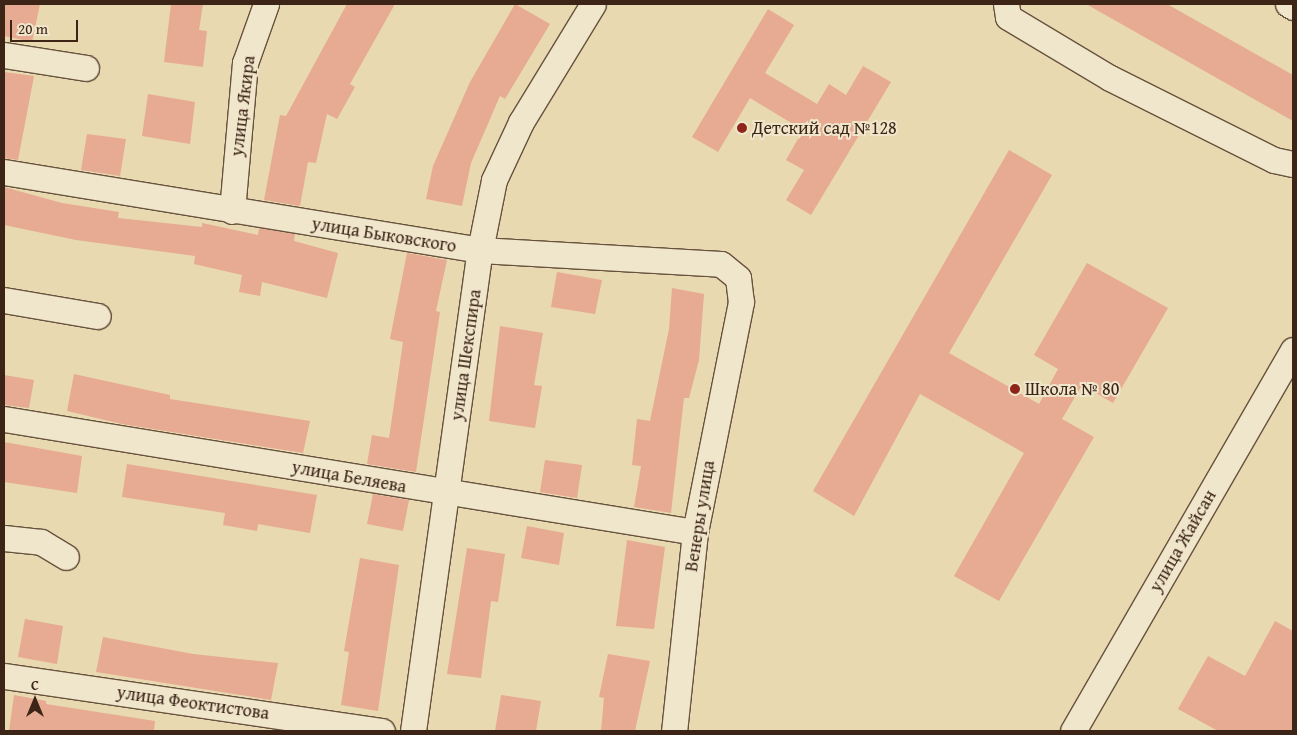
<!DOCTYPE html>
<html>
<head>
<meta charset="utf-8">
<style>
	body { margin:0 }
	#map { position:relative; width:1297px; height:735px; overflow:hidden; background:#e8d9b0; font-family:"Gentium Book Plus",serif }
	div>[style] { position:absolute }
	.building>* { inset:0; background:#e7aa92 }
	.roads { filter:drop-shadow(1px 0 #67523d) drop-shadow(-1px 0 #67523d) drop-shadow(0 1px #67523d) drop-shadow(0 -1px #67523d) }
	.minor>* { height:25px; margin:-12.5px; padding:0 12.5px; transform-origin:12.5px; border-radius:12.5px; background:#f0e6cc }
	.dots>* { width:14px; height:14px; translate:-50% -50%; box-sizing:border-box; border:2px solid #f0e6cc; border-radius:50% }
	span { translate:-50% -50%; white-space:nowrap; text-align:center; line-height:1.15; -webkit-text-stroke:4px #f0e6cc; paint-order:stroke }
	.street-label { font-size:18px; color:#3c2517 }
	.poi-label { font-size:18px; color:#3c2517 }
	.left { translate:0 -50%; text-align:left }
	.frame { position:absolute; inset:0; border:5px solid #3c2517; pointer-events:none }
	.north { position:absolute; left:10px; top:675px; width:50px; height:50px; -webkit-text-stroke:4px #f0e6cc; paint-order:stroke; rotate:0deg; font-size:14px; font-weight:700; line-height:20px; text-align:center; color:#3c2517 }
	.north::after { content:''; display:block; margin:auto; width:18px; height:22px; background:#3c2517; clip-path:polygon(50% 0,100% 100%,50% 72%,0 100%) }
	.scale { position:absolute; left:10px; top:20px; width:68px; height:22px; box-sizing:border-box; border:2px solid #3c2517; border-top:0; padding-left:6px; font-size:15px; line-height:18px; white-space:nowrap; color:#3c2517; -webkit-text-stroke:4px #f0e6cc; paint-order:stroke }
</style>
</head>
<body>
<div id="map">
	<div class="building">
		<div style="clip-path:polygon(4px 4px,40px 4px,32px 42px,4px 36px)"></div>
		<div style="clip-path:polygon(171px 4px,203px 4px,199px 30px,207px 31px,203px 67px,164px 62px)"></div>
		<div style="clip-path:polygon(347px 4px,395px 4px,350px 84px,355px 87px,337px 119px,327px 114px,316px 163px,308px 162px,300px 206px,264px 200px,280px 115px,286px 116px)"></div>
		<div style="clip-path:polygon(515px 4px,550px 24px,505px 99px,500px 96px,471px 163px,462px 206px,426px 199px,433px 166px,470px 82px)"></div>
		<div style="clip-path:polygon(1086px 4px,1167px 4px,1293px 75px,1293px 121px)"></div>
		<div style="clip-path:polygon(768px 9px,794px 25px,765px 73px,792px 89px,817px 104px,829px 84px,846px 95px,863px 66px,891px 82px,811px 215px,786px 200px,804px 170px,786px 160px,803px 130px,750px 98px,718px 152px,692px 137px)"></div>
		<div style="clip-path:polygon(4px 72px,34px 76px,18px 160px,4px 158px)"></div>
		<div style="clip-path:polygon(148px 94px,195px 102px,190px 144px,142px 136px)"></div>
		<div style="clip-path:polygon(87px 134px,126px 139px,120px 176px,81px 170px)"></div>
		<div style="clip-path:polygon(1009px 150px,1052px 175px,949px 353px,1039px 404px,1058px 369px,1034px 355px,1087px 263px,1168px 308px,1113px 403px,1082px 385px,1062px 419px,1094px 437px,999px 601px,954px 576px,1024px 453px,920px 394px,854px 516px,813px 491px)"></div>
		<div style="clip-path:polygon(4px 187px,62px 203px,119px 212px,118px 218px,202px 227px,202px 223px,258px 235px,259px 228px,295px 234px,294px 241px,338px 253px,327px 298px,262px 282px,260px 296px,239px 292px,242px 275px,194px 264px,195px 256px,76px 240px,4px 225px)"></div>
		<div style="clip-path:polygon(407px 253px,447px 260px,436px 311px,440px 312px,416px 472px,367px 464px,372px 435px,389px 438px,403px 342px,390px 339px)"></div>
		<div style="clip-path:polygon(557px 272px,602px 280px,595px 314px,551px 307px)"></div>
		<div style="clip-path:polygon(672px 288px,704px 294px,699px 360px,689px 398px,684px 398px,671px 513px,634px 507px,641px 466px,632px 465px,637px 419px,650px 421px,669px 329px)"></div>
		<div style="clip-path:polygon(500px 326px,543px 333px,534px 385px,542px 386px,535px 428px,489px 421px)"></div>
		<div style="clip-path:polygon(74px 374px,170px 395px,170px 399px,310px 421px,303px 453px,122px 424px,67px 411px)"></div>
		<div style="clip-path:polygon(4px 375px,34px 380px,29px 408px,4px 405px)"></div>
		<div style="clip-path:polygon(4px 442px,82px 456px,77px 493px,4px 482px)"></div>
		<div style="clip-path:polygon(545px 460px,582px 465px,577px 498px,540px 492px)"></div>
		<div style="clip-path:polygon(127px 464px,317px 495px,310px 533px,258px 524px,257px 531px,223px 525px,225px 513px,122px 497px)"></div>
		<div style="clip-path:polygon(373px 494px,409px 500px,403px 531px,367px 524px)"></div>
		<div style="clip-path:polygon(527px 526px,564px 533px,559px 565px,521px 558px)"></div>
		<div style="clip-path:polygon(627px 540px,665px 547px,654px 629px,616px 626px)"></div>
		<div style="clip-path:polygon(467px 548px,505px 554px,498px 602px,491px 601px,481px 678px,447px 674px)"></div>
		<div style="clip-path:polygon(360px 558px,399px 565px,378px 711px,341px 705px,349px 652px,344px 651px)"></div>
		<div style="clip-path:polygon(25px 619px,63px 626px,57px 664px,18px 657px)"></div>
		<div style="clip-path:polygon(1275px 621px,1293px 631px,1293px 731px,1218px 731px,1178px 709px,1208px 656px,1245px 676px)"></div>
		<div style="clip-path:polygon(103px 637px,193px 654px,278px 663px,271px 700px,96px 672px)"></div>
		<div style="clip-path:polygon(608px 654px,650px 661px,635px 731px,601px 731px,604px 698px,599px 697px)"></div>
		<div style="clip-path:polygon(14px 695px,46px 701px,46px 704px,155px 721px,154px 731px,9px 731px)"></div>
		<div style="clip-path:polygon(501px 695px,541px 701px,536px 731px,495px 731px)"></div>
	</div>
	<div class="roads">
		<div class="minor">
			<div style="left:1006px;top:4px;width:13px;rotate:81deg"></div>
			<div style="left:1008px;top:17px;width:119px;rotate:30.9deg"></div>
			<div style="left:1110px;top:78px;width:183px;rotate:26.6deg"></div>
			<div style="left:1274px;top:160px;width:19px;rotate:12deg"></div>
			<div style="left:1288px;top:4px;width:6px;rotate:31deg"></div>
			<div style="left:4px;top:55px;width:83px;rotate:9deg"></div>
			<div style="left:4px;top:172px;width:482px;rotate:9.3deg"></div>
			<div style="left:480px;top:250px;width:241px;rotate:3.3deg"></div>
			<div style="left:721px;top:264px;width:22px;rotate:39deg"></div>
			<div style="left:738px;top:278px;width:24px;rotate:83deg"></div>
			<div style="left:741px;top:302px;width:235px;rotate:101.3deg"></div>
			<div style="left:695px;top:532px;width:200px;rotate:96deg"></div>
			<div style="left:232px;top:211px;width:149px;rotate:-85deg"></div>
			<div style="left:245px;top:63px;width:63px;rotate:-70.4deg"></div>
			<div style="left:4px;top:300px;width:95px;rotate:9.7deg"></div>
			<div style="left:4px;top:419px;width:700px;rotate:9.29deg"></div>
			<div style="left:4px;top:538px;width:37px;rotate:6deg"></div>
			<div style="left:41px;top:542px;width:29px;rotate:31deg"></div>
			<div style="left:4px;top:676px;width:382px;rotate:8.3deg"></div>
			<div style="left:413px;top:731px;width:486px;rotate:-82.1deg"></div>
			<div style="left:480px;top:250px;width:71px;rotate:-78.7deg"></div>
			<div style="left:494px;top:180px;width:64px;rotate:-65deg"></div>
			<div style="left:521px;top:122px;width:138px;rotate:-58.6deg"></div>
			<div style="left:1073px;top:731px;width:440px;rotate:-60deg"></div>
		</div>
	</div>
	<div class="dots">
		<div style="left:742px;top:128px;background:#8f2418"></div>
		<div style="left:1015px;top:389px;background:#8f2418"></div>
	</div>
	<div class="street-label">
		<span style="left:243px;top:106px;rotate:-83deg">улица Якира</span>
		<span style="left:384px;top:235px;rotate:9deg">улица Быковского</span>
		<span style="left:466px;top:355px;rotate:-82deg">улица Шекспира</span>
		<span style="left:349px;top:477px;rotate:10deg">улица Беляева</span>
		<span style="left:700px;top:516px;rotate:-81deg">Венеры улица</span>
		<span style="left:1183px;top:541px;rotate:-60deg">улица Жайсан</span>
		<span style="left:193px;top:703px;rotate:8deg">улица Феоктистова</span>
	</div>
	<div class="poi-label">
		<span class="left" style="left:752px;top:128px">Детский сад №128</span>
		<span class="left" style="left:1025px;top:389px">Школа № 80</span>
	</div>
	<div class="frame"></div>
	<div class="north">С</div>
	<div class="scale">20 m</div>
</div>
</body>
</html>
